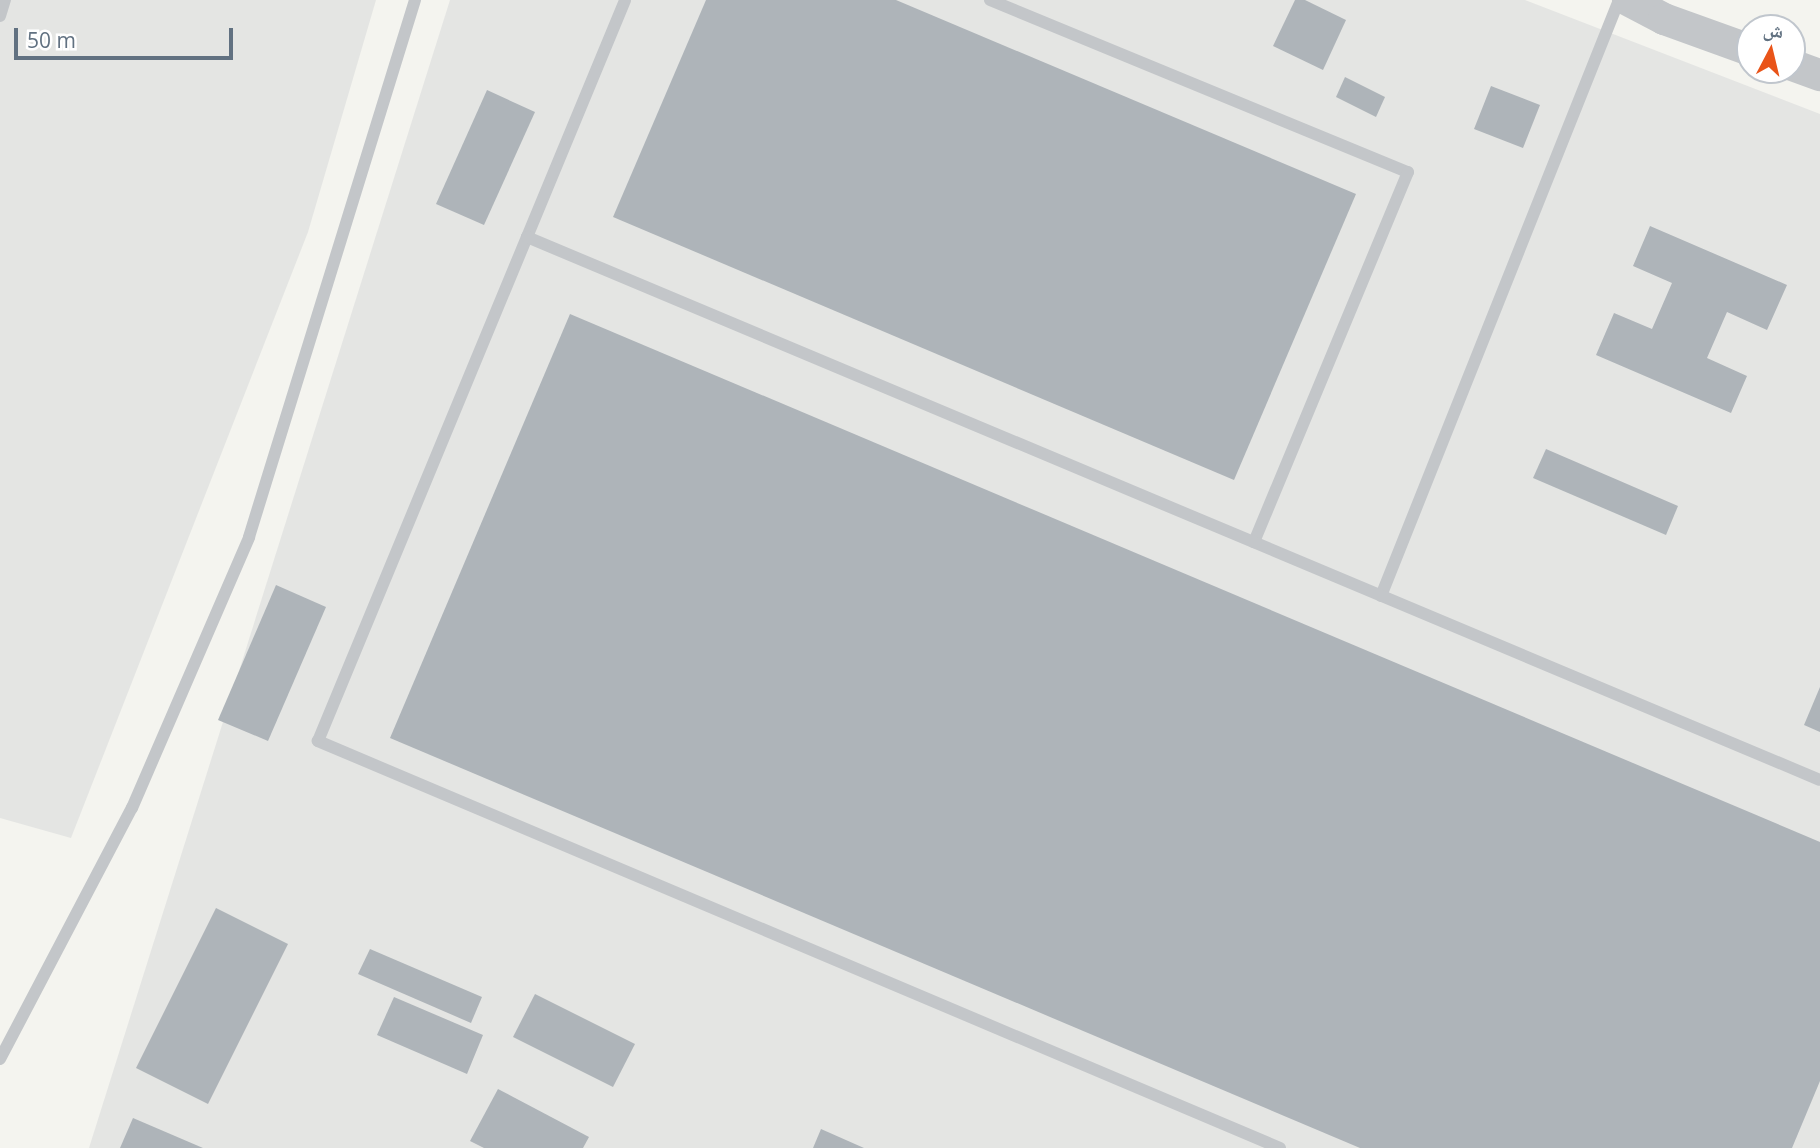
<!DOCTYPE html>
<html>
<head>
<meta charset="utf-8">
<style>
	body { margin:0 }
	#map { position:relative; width:1820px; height:1148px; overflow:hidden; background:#f4f4ef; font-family:"Open Sans","Noto Naskh Arabic",sans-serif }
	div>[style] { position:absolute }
	.built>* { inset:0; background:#e4e5e3 }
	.building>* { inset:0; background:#aeb4b9 }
	.service>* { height:12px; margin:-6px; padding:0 6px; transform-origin:6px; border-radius:6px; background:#c3c6c9 }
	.tertiary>* { height:32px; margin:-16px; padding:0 16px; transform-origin:16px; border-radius:16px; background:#c3c6c9 }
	span { translate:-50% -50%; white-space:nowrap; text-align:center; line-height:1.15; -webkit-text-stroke:7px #fff; paint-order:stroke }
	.north { position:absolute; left:1736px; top:14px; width:70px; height:70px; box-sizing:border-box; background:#fff; border:2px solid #c0c6cd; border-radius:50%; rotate:7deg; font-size:19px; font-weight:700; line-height:28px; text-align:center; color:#617181 }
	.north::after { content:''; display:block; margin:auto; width:24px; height:32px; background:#e95419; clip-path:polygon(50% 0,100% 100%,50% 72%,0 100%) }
	.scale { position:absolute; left:14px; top:28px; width:219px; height:32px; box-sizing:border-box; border:4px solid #617181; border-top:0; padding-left:9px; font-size:21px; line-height:24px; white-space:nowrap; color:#617181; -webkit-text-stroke:5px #fff; paint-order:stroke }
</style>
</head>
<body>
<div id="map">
	<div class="built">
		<div style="clip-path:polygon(0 0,376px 0,308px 232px,71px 838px,0 818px)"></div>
		<div style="clip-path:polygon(450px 0,1525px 0,1820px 114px,1820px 1148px,89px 1148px)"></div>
	</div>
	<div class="building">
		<div style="clip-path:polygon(706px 0,896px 0,1356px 194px,1234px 480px,613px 217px)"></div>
		<div style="clip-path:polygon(1295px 0,1305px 0,1346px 20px,1323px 70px,1273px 46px)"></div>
		<div style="clip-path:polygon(1345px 77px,1385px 97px,1376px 117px,1336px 97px)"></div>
		<div style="clip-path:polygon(1491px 86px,1540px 105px,1523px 148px,1474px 129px)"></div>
		<div style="clip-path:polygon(487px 90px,535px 112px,484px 225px,436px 204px)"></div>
		<div style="clip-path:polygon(1650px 226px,1787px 285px,1767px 330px,1727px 312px,1707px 358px,1747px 376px,1731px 413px,1596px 355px,1614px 313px,1652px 329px,1672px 283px,1633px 266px)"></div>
		<div style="clip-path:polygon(570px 314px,1820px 842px,1820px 1081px,1792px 1148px,1360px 1148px,390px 738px)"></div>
		<div style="clip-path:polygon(1546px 449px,1678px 506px,1666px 535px,1533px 478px)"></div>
		<div style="clip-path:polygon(276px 585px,326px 607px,268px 741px,218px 720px)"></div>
		<div style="clip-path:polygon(1820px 687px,1820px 732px,1804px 725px)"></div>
		<div style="clip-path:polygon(216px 908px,288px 944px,208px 1104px,136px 1068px)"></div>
		<div style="clip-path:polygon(370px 949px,482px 997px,471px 1023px,358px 974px)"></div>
		<div style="clip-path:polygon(535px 994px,635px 1044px,613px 1087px,513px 1037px)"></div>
		<div style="clip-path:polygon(394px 997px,483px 1035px,467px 1074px,377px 1035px)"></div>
		<div style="clip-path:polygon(498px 1089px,589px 1137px,583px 1148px,484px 1148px,470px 1141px)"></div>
		<div style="clip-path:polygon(133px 1118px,203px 1148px,120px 1148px)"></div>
		<div style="clip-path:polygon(821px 1129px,864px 1148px,813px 1148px)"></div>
	</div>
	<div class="service">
		<div style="left:990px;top:0;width:452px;rotate:22.4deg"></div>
		<div style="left:1408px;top:172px;width:401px;rotate:112.6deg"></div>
		<div style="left:0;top:16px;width:17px;rotate:-73deg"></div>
		<div style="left:527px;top:237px;width:256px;rotate:-67.5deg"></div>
		<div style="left:1381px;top:596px;width:642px;rotate:-68.23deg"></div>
		<div style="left:0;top:1059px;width:284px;rotate:-62.3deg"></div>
		<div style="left:132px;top:808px;width:295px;rotate:-66.6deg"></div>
		<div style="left:249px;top:537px;width:562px;rotate:-72.82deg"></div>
		<div style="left:1280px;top:1148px;width:1045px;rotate:-157.07deg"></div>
		<div style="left:318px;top:741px;width:546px;rotate:-67.48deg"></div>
		<div style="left:527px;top:237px;width:1402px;rotate:22.78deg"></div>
	</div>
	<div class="tertiary">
		<div style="left:1628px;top:0;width:41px;rotate:27.8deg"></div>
		<div style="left:1664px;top:19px;width:91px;rotate:19.8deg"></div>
		<div style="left:1792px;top:65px;width:30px;rotate:20deg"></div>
	</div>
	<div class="north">ش</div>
	<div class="scale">50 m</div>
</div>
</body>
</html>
